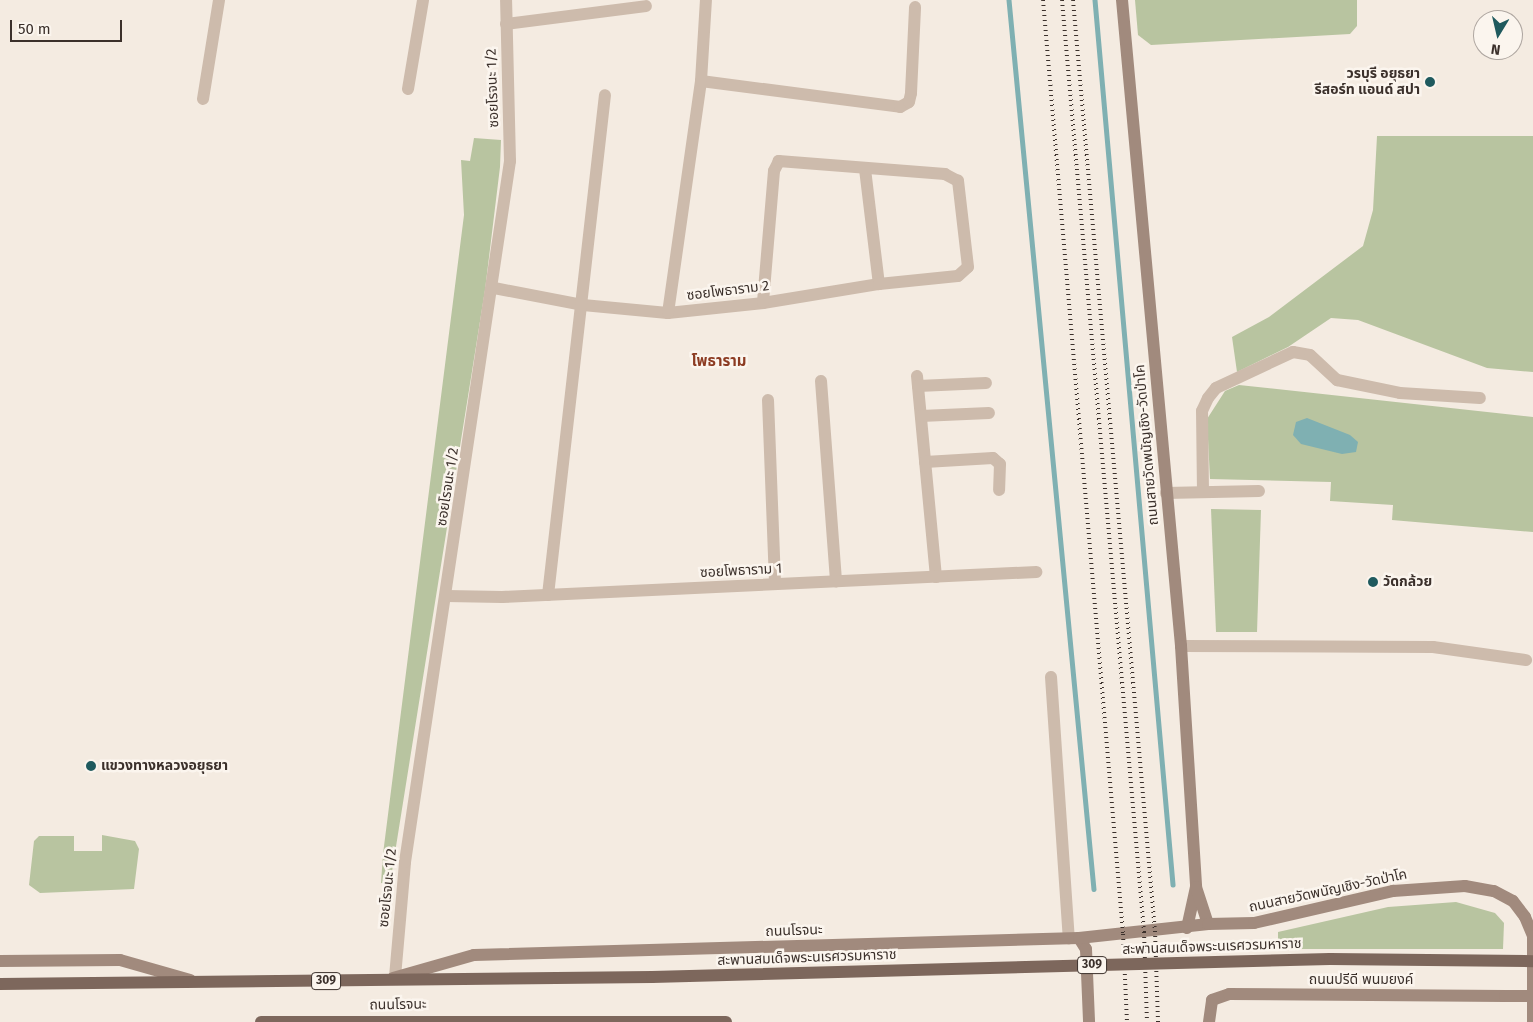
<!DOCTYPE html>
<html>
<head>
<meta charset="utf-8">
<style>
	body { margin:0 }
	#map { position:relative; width:1533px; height:1022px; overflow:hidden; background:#f4ebe1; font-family:"Fira Sans","Noto Sans Thai",sans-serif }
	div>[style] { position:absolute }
	.green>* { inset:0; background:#b8c4a0 }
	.water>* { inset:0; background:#7fb0b2 }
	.stream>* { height:4.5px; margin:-2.25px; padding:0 2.25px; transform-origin:2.25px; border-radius:2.25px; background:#7fb0b2 }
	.street>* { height:12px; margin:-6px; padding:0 6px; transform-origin:6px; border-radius:6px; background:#cdbbac }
	.secondary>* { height:12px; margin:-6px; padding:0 6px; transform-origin:6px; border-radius:6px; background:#a18a7d }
	.primary>* { height:12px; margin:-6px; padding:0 6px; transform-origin:6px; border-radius:6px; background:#7d675c }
	.rail>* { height:4px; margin-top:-2px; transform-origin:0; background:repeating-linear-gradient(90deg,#3b302b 0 1px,transparent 0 5px) }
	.secondary-bridge>* { height:12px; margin:-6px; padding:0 6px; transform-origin:6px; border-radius:6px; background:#a18a7d }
	.primary-bridge>* { height:12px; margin:-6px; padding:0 6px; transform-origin:6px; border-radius:6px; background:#7d675c }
	.dots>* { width:14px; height:14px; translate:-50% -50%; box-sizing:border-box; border:2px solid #fbf5ee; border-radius:50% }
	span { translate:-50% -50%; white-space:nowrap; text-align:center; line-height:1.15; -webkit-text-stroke:5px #fbf5ee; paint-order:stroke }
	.shield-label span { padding:1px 4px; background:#fbf5ee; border:1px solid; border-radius:4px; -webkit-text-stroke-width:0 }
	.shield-label { font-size:12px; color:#3b302b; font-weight:700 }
	.poi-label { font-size:14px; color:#3b302b; font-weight:700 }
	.right { translate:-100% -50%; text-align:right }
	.left { translate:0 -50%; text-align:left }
	.street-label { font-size:14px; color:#3b302b }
	.neighbourhood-label { font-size:15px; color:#8c3b22; font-weight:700 }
	.north { position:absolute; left:1473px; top:10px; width:50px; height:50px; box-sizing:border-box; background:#fbf5ee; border:1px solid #aea6a0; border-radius:50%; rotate:189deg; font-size:14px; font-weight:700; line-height:20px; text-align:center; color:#3b302b }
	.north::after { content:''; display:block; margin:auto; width:18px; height:22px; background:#1f5a5e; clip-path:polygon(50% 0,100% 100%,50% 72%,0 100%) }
	.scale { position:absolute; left:10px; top:20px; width:112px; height:22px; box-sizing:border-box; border:2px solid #3b302b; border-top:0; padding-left:6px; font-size:15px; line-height:18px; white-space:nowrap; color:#3b302b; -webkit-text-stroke:4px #fbf5ee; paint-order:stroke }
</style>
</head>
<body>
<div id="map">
	<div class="green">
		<div style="clip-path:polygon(1135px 0,1357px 0,1357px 26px,1350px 34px,1151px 45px,1138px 35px)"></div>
		<div style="clip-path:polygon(1377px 136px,1533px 136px,1533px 372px,1487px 368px,1358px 320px,1331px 318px,1288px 347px,1237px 372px,1232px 337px,1269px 317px,1363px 246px,1373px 210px)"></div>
		<div style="clip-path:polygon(474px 138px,501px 140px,500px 167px,485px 290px,390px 884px,381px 883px,383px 854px,464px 215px,461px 160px,470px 161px)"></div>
		<div style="clip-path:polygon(1239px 385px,1533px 417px,1533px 532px,1392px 520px,1393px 505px,1330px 501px,1331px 482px,1210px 479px,1207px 419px,1225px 391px)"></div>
		<div style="clip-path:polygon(1211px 509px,1261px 510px,1257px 632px,1216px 632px)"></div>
		<div style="clip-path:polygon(102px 835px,135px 841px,139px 849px,134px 889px,40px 893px,29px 885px,34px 841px,39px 836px,74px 836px,74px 851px,102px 851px)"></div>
		<div style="clip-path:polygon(1456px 902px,1495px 913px,1504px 923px,1503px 949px,1278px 949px,1278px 932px,1388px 907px)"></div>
	</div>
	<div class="water">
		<div style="clip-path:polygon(1307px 418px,1350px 435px,1358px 442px,1356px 452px,1342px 454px,1301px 444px,1293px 435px,1296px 422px)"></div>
	</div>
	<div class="stream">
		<div style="left:1009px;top:0;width:893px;rotate:84.54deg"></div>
		<div style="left:1095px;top:0;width:888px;rotate:84.96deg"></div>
	</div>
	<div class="street">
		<div style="left:506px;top:24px;width:141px;rotate:-7.3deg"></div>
		<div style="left:701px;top:81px;width:201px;rotate:7.4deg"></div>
		<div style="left:900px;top:107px;width:10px;rotate:-29deg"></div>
		<div style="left:909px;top:102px;width:9px;rotate:-77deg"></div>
		<div style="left:911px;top:93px;width:86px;rotate:-87.3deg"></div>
		<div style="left:408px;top:89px;width:90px;rotate:-80.4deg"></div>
		<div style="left:203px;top:99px;width:100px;rotate:-80.8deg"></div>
		<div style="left:865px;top:169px;width:116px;rotate:83.1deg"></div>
		<div style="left:494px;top:288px;width:91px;rotate:10.8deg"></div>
		<div style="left:583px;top:305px;width:85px;rotate:5.4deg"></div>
		<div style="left:668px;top:313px;width:96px;rotate:-6deg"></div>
		<div style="left:763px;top:303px;width:118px;rotate:-9.3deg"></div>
		<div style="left:879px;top:284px;width:79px;rotate:-5.8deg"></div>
		<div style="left:958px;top:276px;width:13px;rotate:-42deg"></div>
		<div style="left:968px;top:267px;width:87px;rotate:-96.6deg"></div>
		<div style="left:958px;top:181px;width:15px;rotate:-152deg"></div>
		<div style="left:945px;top:174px;width:167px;rotate:-175.5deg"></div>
		<div style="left:779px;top:161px;width:11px;rotate:117deg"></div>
		<div style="left:774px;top:171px;width:132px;rotate:94.8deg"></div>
		<div style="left:668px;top:313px;width:234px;rotate:-81.9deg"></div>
		<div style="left:701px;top:81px;width:81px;rotate:-86.5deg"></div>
		<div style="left:917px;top:376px;width:202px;rotate:84.6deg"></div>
		<div style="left:821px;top:381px;width:201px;rotate:85.7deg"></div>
		<div style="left:918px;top:386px;width:68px;rotate:-2.5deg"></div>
		<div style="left:768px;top:400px;width:184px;rotate:87.8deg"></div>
		<div style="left:921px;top:416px;width:68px;rotate:-2.5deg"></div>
		<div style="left:925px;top:462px;width:68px;rotate:-3.4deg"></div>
		<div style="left:993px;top:458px;width:9px;rotate:41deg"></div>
		<div style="left:1000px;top:464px;width:26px;rotate:92deg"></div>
		<div style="left:1203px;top:492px;width:81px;rotate:-90.7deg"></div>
		<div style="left:1202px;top:411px;width:14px;rotate:-65deg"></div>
		<div style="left:1208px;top:398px;width:13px;rotate:-51deg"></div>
		<div style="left:1216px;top:388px;width:85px;rotate:-25.1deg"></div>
		<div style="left:1293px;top:352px;width:17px;rotate:10deg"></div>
		<div style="left:1310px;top:355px;width:37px;rotate:43deg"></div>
		<div style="left:1337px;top:380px;width:64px;rotate:11.7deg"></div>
		<div style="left:1400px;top:393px;width:80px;rotate:3.6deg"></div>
		<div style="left:1166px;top:493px;width:93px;rotate:-1.2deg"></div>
		<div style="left:548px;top:595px;width:503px;rotate:-83.5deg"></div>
		<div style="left:447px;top:596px;width:55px;rotate:1deg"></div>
		<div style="left:502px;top:597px;width:535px;rotate:-2.68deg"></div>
		<div style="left:1181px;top:646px;width:252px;rotate:0.2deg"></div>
		<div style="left:1433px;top:647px;width:94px;rotate:8deg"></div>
		<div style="left:1051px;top:677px;width:262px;rotate:86.1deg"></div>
		<div style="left:395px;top:977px;width:115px;rotate:-85deg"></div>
		<div style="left:405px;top:862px;width:709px;rotate:-81.48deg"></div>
		<div style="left:510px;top:161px;width:161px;rotate:-91.4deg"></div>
	</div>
	<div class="secondary">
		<div style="left:1122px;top:0;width:649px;rotate:84.78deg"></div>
		<div style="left:1181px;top:646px;width:241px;rotate:86.4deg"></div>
		<div style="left:1196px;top:887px;width:42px;rotate:102.4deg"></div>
		<div style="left:1196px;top:887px;width:39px;rotate:72deg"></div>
		<div style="left:1079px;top:938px;width:13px;rotate:58deg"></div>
		<div style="left:1086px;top:949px;width:73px;rotate:87.6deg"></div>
		<div style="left:0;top:961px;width:120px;rotate:-0.5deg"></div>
		<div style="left:120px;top:960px;width:73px;rotate:15.9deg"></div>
		<div style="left:393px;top:978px;width:84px;rotate:-15.9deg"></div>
		<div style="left:474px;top:955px;width:605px;rotate:-1.61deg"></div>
		<div style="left:1079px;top:938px;width:130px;rotate:-6.2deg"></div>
		<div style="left:1208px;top:924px;width:46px;rotate:-1.2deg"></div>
		<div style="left:1254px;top:923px;width:143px;rotate:-13deg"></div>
		<div style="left:1393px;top:891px;width:72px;rotate:-4deg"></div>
		<div style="left:1465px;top:886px;width:29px;rotate:10deg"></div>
		<div style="left:1494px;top:891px;width:21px;rotate:28deg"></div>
		<div style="left:1513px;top:901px;width:20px;rotate:53deg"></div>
		<div style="left:1525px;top:917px;width:21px;rotate:67deg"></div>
		<div style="left:1533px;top:936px;width:86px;rotate:90deg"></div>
		<div style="left:1209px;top:1022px;width:22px;rotate:-82deg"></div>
		<div style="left:1212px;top:1000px;width:18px;rotate:-19deg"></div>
		<div style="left:1229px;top:994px;width:276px;rotate:0.4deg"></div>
	</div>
	<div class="primary">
		<div style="left:0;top:984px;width:652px;rotate:-0.62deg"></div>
		<div style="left:261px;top:1022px;width:465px"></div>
	</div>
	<div class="rail">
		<div style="left:1043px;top:0;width:937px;rotate:85.1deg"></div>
		<div style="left:1123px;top:934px;width:88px;rotate:87.4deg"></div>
		<div style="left:1062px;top:0;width:936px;rotate:84.97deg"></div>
		<div style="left:1144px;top:932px;width:90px;rotate:88.1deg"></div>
		<div style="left:1073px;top:0;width:935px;rotate:84.97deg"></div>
		<div style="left:1155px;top:931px;width:91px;rotate:88.1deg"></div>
	</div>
	<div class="secondary-bridge">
		<div style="left:1505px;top:996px;width:28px"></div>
	</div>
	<div class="primary-bridge">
		<div style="left:652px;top:977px;width:678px;rotate:-1.52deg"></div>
		<div style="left:1330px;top:959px;width:203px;rotate:0.6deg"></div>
	</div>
	<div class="dots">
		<div style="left:1430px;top:82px;background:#1f5a5e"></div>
		<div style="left:1373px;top:582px;background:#1f5a5e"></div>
		<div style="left:91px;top:766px;background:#1f5a5e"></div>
	</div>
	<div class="shield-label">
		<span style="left:1092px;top:965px">309</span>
		<span style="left:326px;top:981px">309</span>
	</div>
	<div class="poi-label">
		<span class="right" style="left:1420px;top:82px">วรบุรี อยุธยา<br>รีสอร์ท แอนด์ สปา</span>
		<span class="left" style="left:1383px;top:582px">วัดกล้วย</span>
		<span class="left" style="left:101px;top:766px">แขวงทางหลวงอยุธยา</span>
	</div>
	<div class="street-label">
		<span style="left:493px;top:88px;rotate:-92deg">ซอยโรจนะ 1/2</span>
		<span style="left:728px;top:291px;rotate:-7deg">ซอยโพธาราม 2</span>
		<span style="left:1147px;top:445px;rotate:-95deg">ถนนสายวัดพนัญเชิง-วัดป่าโค</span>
		<span style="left:448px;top:487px;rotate:-81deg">ซอยโรจนะ 1/2</span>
		<span style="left:741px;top:571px;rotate:-3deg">ซอยโพธาราม 1</span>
		<span style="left:388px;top:888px;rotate:-84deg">ซอยโรจนะ 1/2</span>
		<span style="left:1328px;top:891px;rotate:-12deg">ถนนสายวัดพนัญเชิง-วัดป่าโค</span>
		<span style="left:794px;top:931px;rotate:-2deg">ถนนโรจนะ</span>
		<span style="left:1212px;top:947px;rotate:-2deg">สะพานสมเด็จพระนเรศวรมหาราช</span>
		<span style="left:807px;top:958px;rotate:-2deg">สะพานสมเด็จพระนเรศวรมหาราช</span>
		<span style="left:1361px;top:980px">ถนนปรีดี พนมยงค์</span>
		<span style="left:398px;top:1005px;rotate:-1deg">ถนนโรจนะ</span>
	</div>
	<div class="neighbourhood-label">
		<span style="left:719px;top:362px">โพธาราม</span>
	</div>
	<div class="north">N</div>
	<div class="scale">50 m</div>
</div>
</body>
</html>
